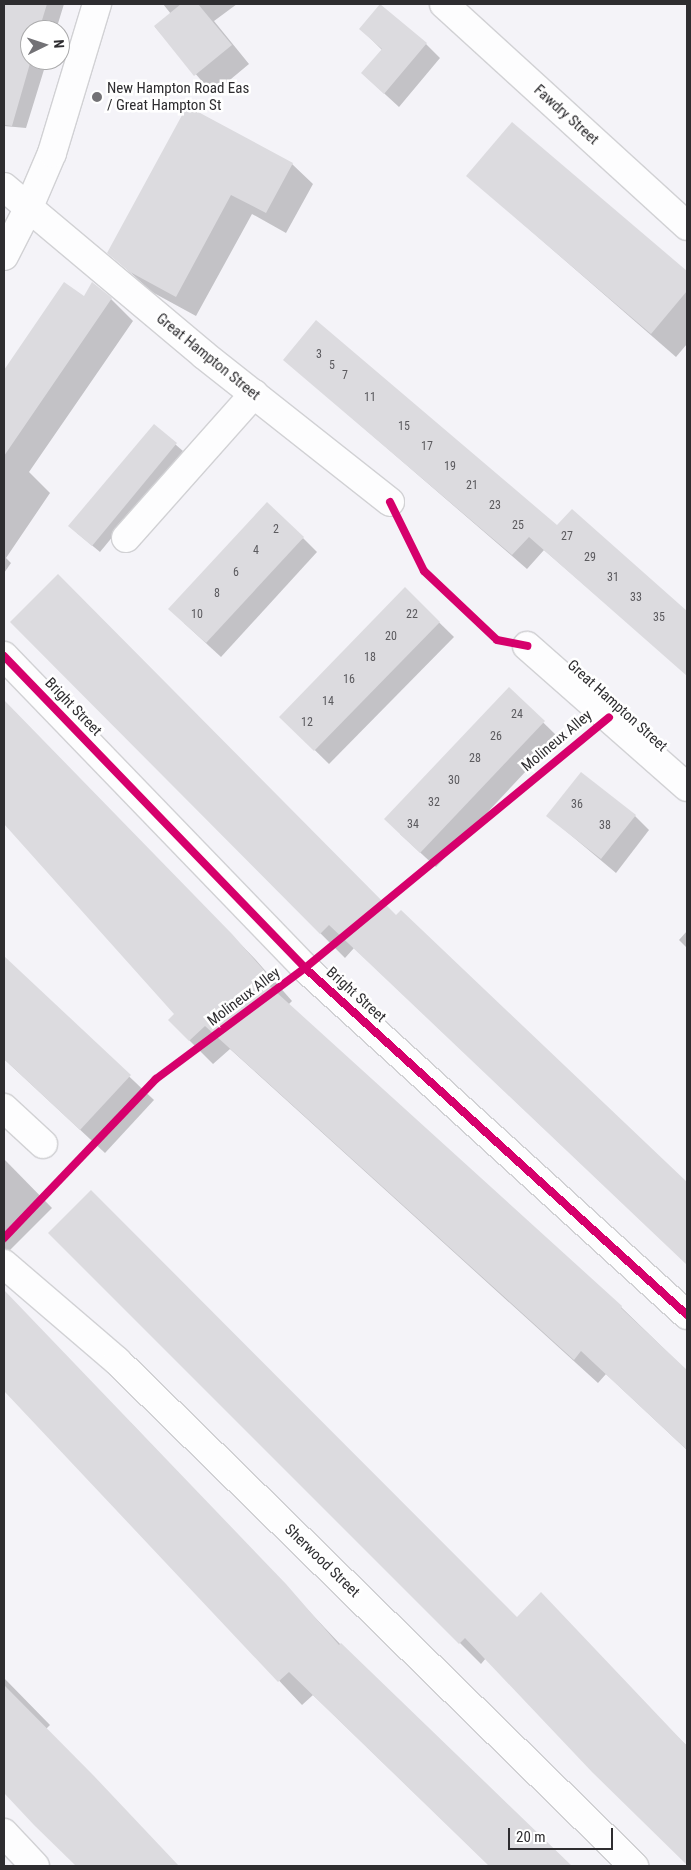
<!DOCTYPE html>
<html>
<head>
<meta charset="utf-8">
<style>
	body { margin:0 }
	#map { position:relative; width:691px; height:1870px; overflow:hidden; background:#f4f3f8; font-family:"Roboto Condensed",sans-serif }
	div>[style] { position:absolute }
	.shadow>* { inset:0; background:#0003 }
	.building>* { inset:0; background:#dcdbdf }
	.roads { filter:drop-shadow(1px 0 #d1d1d4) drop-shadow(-1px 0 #d1d1d4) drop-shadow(0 1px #d1d1d4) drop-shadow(0 -1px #d1d1d4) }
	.minor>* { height:28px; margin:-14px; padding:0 14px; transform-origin:14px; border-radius:14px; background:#fdfdfe }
	.cycleway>* { height:8px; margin:-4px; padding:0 4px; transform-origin:4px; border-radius:4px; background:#d6006c }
	.dots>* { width:14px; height:14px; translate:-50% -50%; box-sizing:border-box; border:2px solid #fff; border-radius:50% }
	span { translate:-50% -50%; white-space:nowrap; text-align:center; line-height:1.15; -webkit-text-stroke:5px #fff; paint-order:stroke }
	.number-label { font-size:12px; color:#5b5a5e }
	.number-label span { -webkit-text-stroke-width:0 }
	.poi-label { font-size:15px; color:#2e2d30 }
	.left { translate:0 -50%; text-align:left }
	.street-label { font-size:15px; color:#2e2d30 }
	.frame { position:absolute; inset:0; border:5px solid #2e2d30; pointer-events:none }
	.north { position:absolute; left:20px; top:20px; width:50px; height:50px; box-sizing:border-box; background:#fff; border:1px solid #ababac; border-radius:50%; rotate:86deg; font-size:14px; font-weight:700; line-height:20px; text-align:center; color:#2e2d30 }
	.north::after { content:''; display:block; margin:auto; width:18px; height:22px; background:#737276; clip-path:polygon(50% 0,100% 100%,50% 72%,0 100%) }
	.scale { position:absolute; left:508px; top:1828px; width:105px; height:22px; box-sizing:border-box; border:2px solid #2e2d30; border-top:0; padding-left:6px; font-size:15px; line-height:18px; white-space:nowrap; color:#2e2d30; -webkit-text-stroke:4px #fff; paint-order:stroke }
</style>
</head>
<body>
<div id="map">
	<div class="shadow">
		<div style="clip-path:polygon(4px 4px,64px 4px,56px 30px,30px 30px,30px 60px,47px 60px,26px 128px,4px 126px)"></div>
		<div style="clip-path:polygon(163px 4px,237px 4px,214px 21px,249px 64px,213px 94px,155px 27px,171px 14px)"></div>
		<div style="clip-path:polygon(361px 29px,426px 44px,440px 58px,399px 107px,362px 73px,382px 50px)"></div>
		<div style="clip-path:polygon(188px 107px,292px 164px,313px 184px,286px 233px,252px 214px,196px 316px,152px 292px,109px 253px)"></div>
		<div style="clip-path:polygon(512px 124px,687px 273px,687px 344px,676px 357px,468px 176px)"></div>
		<div style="clip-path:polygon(64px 284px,85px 298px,111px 299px,133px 321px,29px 472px,50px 493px,6px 558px,11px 563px,4px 573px,4px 372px)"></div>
		<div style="clip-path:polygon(285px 360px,557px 527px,572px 510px,687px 614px,687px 674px,544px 550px,527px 569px)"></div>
		<div style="clip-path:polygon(154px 426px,183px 451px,100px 552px,77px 533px)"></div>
		<div style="clip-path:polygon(303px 538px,317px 552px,221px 657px,184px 623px)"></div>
		<div style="clip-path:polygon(405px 589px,454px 637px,329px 764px,281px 717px)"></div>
		<div style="clip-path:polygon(11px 622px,396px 917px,401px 912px,687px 1184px,687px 1264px,354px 948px,345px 958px)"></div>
		<div style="clip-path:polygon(509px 689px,558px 737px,436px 867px,400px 834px)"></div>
		<div style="clip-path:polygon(4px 701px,255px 959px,292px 1001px,288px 1005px,621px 1307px,687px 1371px,687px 1450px,606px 1374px,598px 1383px,230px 1049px,213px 1064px,169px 1020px,175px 1014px,4px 822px)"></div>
		<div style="clip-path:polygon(548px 816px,635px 816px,649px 830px,616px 873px)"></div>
		<div style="clip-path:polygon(687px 931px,687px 948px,679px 940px)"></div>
		<div style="clip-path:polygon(4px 958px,154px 1100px,105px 1153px,4px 1059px)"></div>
		<div style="clip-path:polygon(4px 1159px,52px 1208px,4px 1256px)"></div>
		<div style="clip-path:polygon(50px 1233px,517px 1618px,655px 1715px,687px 1746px,687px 1863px,486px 1658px,481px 1664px)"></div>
		<div style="clip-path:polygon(4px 1332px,94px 1413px,131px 1423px,341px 1645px,571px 1866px,490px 1866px,313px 1695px,302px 1705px,4px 1389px)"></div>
		<div style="clip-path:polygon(4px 1678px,50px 1725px,46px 1729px,177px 1866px,78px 1866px,4px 1792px)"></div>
	</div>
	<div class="building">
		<div style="clip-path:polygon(4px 4px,47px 4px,39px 30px,30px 30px,31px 60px,12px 126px,4px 125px)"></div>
		<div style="clip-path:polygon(181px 4px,198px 4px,232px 45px,194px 76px,154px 26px)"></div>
		<div style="clip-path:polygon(380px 4px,427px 43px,384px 94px,361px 73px,382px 49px,359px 29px)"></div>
		<div style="clip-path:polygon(187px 106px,293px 163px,266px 213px,231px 195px,176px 297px,130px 272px,107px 253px)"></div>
		<div style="clip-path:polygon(512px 122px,687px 271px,687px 291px,651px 334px,466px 176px)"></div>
		<div style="clip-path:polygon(64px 282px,84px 296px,92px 282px,112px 298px,4px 456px,4px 370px)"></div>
		<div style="clip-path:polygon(316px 320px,557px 525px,572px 509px,687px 611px,687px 676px,529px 537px,512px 555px,283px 360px)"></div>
		<div style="clip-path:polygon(154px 424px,177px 443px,92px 546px,68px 526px)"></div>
		<div style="clip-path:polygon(267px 502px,304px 537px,206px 643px,168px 609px)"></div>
		<div style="clip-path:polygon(58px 574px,396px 915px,401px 910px,687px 1182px,687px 1265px,329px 925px,320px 934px,10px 622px)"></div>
		<div style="clip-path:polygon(405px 587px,440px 622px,314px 751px,279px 717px)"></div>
		<div style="clip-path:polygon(509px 687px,545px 721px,420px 853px,384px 819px)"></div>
		<div style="clip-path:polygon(4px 700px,232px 934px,269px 976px,264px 981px,622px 1306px,621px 1308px,687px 1370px,687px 1450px,581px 1351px,574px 1360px,205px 1026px,189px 1041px,168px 1020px,174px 1014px,4px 824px)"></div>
		<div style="clip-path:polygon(581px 772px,636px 815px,601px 859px,546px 816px)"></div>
		<div style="clip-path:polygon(4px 956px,131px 1075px,80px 1130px,4px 1059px)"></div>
		<div style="clip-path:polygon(91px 1190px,517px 1617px,541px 1592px,687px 1746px,687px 1865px,592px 1772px,465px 1638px,459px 1644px,48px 1233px)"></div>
		<div style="clip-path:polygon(4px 1290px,286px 1584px,339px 1645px,341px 1643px,572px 1866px,489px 1866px,289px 1672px,278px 1682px,4px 1391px)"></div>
		<div style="clip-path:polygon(4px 1685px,94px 1776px,179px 1866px,76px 1866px,34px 1825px,4px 1793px)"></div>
	</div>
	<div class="roads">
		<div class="minor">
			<div style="left:444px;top:4px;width:329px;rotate:42.4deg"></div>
			<div style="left:4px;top:187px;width:261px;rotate:40deg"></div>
			<div style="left:204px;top:355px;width:237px;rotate:38.3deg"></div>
			<div style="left:4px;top:256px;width:53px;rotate:-62.9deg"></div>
			<div style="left:28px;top:209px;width:61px;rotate:-66.8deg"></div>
			<div style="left:52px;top:153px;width:156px;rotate:-73.2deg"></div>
			<div style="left:126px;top:538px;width:193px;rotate:-48.4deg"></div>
			<div style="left:527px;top:646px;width:213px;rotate:41.4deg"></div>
			<div style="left:4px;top:656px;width:434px;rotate:46deg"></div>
			<div style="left:305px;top:968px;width:516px;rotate:42.25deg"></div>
			<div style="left:4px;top:1108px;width:53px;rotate:42.7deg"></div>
			<div style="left:4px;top:1264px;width:149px;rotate:40.6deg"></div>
			<div style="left:117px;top:1361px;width:723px;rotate:44.33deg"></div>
			<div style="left:4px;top:1833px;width:45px;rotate:46.8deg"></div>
		</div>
	</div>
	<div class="cycleway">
		<div style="left:390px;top:502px;width:77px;rotate:63.8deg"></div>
		<div style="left:424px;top:571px;width:100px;rotate:43.4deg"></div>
		<div style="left:497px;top:640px;width:31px;rotate:11deg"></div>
		<div style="left:4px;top:656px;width:434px;rotate:46deg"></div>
		<div style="left:305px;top:968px;width:516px;rotate:42.25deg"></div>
		<div style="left:4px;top:1238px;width:220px;rotate:-46.3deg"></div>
		<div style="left:156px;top:1079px;width:186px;rotate:-36.7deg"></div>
		<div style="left:305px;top:968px;width:394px;rotate:-39.5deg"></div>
	</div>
	<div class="dots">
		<div style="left:97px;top:97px;background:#737276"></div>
	</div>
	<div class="number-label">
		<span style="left:319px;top:355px">3</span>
		<span style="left:332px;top:366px">5</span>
		<span style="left:345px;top:376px">7</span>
		<span style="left:370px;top:398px">11</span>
		<span style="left:404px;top:427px">15</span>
		<span style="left:427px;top:447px">17</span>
		<span style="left:450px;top:467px">19</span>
		<span style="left:472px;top:486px">21</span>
		<span style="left:495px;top:506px">23</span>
		<span style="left:518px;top:526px">25</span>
		<span style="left:276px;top:530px">2</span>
		<span style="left:567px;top:537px">27</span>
		<span style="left:256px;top:551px">4</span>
		<span style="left:590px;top:558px">29</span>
		<span style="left:236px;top:573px">6</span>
		<span style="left:613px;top:578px">31</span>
		<span style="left:217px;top:594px">8</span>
		<span style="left:636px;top:598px">33</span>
		<span style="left:197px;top:615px">10</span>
		<span style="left:412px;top:615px">22</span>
		<span style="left:659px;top:618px">35</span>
		<span style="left:391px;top:637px">20</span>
		<span style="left:370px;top:658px">18</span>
		<span style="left:349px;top:680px">16</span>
		<span style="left:328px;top:702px">14</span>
		<span style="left:517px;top:715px">24</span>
		<span style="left:307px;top:723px">12</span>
		<span style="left:496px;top:737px">26</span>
		<span style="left:475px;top:759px">28</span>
		<span style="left:454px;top:781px">30</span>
		<span style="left:434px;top:803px">32</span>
		<span style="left:577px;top:805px">36</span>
		<span style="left:413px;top:825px">34</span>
		<span style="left:605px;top:826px">38</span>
	</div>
	<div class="poi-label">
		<span class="left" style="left:107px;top:97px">New Hampton Road Eas<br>/ Great Hampton St</span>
	</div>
	<div class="street-label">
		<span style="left:566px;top:115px;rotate:42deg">Fawdry Street</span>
		<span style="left:208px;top:357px;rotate:39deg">Great Hampton Street</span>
		<span style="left:617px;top:706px;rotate:42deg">Great Hampton Street</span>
		<span style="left:73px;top:707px;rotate:46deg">Bright Street</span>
		<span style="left:557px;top:741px;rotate:-40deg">Molineux Alley</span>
		<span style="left:356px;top:995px;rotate:42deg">Bright Street</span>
		<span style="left:244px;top:997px;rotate:-37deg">Molineux Alley</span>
		<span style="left:322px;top:1561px;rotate:44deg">Sherwood Street</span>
	</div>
	<div class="frame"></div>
	<div class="north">N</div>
	<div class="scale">20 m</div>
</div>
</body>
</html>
